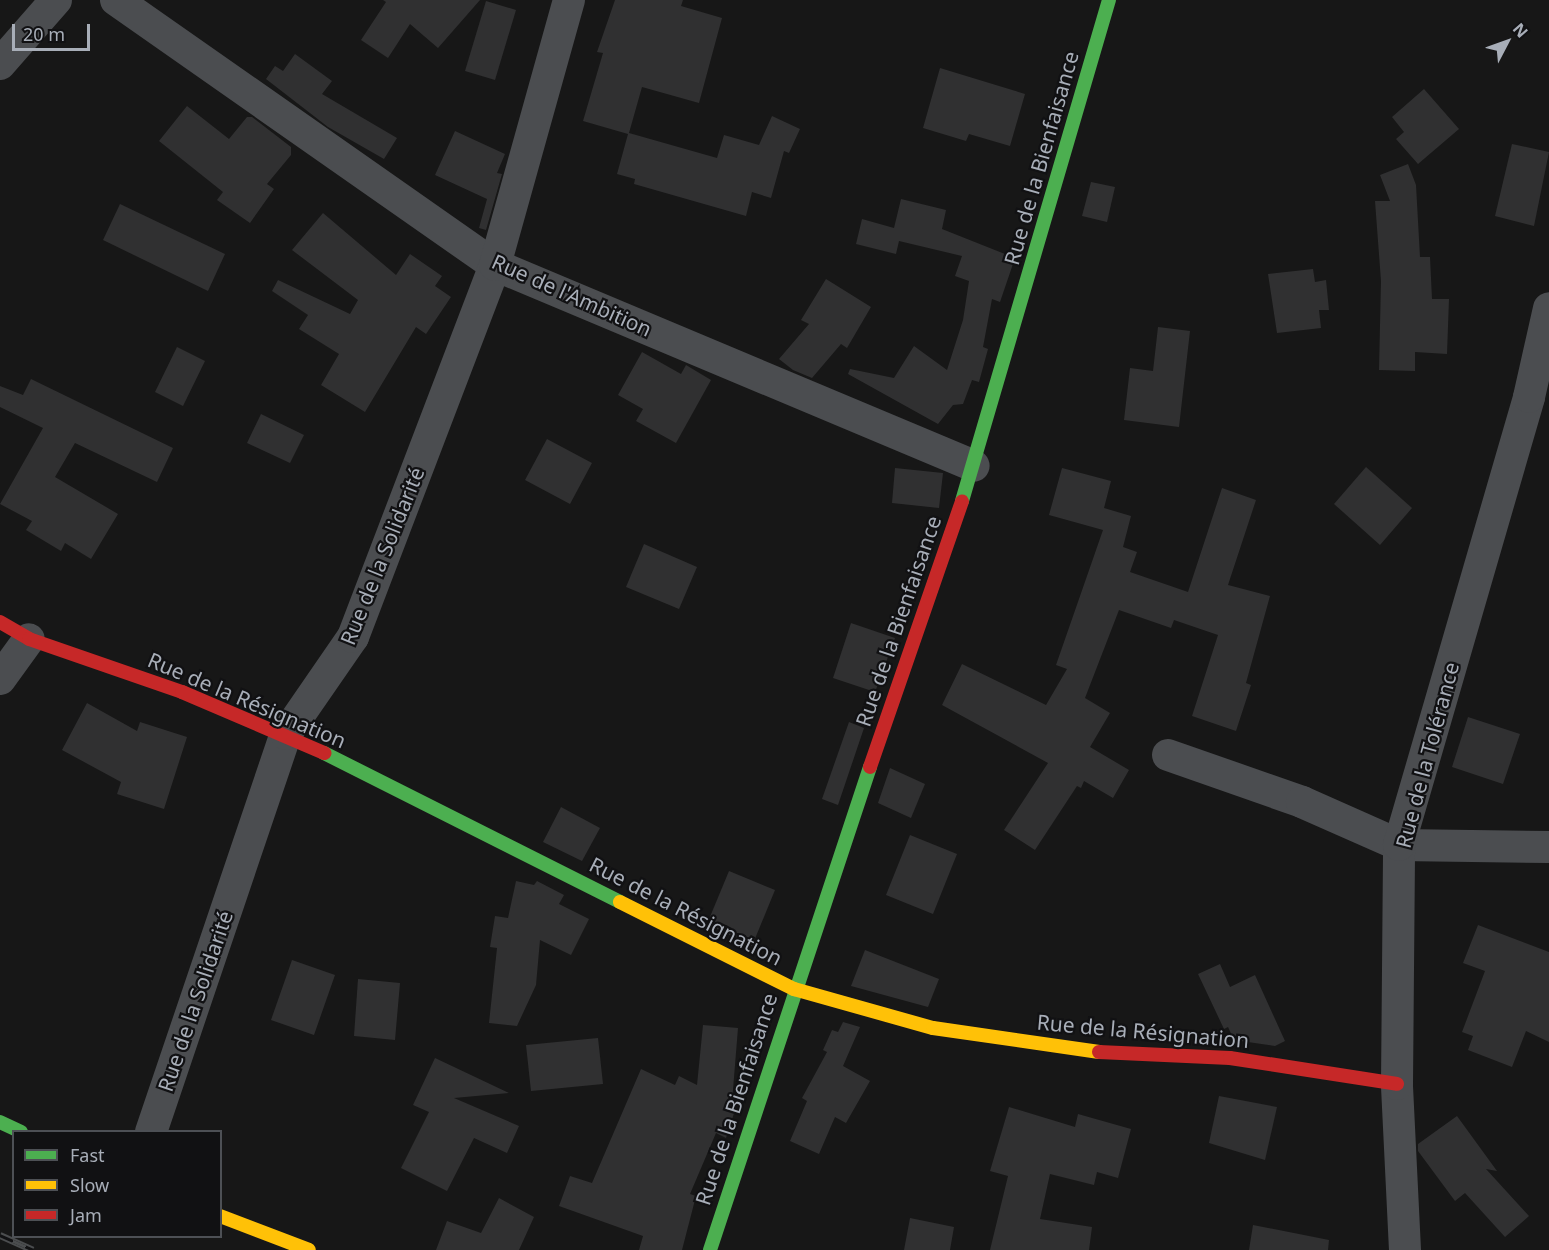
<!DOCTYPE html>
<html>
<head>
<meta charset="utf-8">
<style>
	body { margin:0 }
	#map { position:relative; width:1549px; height:1250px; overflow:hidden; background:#171717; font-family:"Noto Sans",sans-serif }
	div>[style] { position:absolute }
	.building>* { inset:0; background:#303031 }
	.street>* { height:32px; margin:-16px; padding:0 16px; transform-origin:16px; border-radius:16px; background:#4b4d50 }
	.fast>* { height:14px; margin:-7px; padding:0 7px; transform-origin:7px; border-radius:7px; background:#4caf50 }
	.slow>* { height:14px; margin:-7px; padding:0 7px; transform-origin:7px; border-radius:7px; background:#ffc107 }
	.jam>* { height:14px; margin:-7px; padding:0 7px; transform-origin:7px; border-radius:7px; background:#c62828 }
	.rail>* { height:7px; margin-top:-3.5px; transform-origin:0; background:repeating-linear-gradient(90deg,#111113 0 14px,#4b4d4f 0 28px); box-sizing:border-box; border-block:2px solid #4b4d4f }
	span { translate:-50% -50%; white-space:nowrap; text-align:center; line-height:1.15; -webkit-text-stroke:4.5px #111113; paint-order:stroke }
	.street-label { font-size:21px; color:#a8aeb8 }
	.legend { position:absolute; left:12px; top:1130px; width:210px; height:108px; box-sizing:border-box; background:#111113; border:2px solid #4d5055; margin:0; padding:8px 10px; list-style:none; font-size:18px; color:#a8aeb8 }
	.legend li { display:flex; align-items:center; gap:12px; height:30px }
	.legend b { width:30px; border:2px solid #4d5055 }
	.north { position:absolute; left:1477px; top:12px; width:60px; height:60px; -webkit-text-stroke:4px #111113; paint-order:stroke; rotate:49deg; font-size:16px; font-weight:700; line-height:24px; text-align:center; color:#a8aeb8 }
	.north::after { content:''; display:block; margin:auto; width:21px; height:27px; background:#a8aeb8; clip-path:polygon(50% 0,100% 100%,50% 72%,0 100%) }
	.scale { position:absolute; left:12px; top:24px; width:78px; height:27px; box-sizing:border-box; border:3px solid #a8aeb8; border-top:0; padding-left:8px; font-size:18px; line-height:21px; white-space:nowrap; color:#a8aeb8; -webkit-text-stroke:4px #111113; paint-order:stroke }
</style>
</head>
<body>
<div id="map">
	<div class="building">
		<div style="clip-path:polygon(383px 0,480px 0,438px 48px,410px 24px,388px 58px,361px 40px,386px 2px)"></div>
		<div style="clip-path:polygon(615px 0,683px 0,681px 6px,722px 18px,699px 103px,642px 87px,629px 133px,717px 158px,724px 135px,759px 145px,772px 116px,800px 129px,789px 153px,784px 151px,771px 198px,752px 192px,746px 216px,634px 184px,635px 179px,617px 174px,628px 134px,583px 121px,603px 53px,597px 52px)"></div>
		<div style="clip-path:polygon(486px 1px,516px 10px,495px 80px,465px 71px)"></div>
		<div style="clip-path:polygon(295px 54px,332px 81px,322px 94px,397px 138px,384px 159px,328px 127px,266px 79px,275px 66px,283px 71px)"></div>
		<div style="clip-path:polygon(940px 68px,1025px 94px,1010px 146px,969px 134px,966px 141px,923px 128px)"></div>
		<div style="clip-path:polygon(1424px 89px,1459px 129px,1418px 164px,1396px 139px,1404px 132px,1392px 117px)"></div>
		<div style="clip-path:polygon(187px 106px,229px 139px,247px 117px,252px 117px,291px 147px,291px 155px,267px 184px,274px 189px,250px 223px,217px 200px,223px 192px,159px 141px)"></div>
		<div style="clip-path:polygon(455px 131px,505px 154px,497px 173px,502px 174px,486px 230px,479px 228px,487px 199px,435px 175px)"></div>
		<div style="clip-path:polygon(1512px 144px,1549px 152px,1534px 226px,1495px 216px)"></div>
		<div style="clip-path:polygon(1408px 164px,1416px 185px,1420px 257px,1430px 257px,1432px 299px,1449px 299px,1447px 354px,1415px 352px,1415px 371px,1379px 370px,1381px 281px,1375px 201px,1390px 201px,1380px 175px)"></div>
		<div style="clip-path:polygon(1091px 182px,1115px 187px,1107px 222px,1082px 216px)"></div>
		<div style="clip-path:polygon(901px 199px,946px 210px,942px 229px,1015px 258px,1000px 302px,992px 299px,983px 347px,988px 349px,979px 382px,972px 380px,963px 404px,953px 405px,938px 424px,848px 374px,850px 369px,894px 378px,914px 346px,947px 370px,963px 320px,969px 281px,955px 276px,962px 256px,899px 241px,896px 254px,856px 244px,862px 219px,894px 228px)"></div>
		<div style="clip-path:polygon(120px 204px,225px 254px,208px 291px,103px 240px)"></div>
		<div style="clip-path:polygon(323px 213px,396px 275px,410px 254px,442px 276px,435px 286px,451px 297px,426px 334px,416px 327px,365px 412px,321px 385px,339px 354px,299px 329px,308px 315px,272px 291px,278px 280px,350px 314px,358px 300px,292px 250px)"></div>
		<div style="clip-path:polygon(1313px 269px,1315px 282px,1326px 280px,1329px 310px,1319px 310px,1321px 328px,1277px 333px,1268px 274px)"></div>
		<div style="clip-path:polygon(826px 279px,871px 307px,847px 348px,841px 344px,812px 378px,793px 370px,779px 359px,809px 324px,801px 320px)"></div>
		<div style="clip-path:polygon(1158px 327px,1190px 331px,1179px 427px,1124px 420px,1130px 368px,1153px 371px)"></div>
		<div style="clip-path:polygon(177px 347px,205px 361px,183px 406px,155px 392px)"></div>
		<div style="clip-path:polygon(642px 352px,681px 374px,686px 365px,711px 380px,676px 443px,636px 421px,643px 409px,618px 395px)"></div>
		<div style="clip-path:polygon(31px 379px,173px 448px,157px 482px,75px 443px,55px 477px,118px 514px,91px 559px,65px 543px,61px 551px,26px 530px,32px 521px,0 504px,43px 428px,0 407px,0 386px,23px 395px)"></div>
		<div style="clip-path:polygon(261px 414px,304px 435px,290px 463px,247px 443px)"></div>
		<div style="clip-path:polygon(547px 439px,592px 463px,570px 504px,525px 480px)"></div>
		<div style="clip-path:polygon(1366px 467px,1412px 508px,1380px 545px,1334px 504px)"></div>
		<div style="clip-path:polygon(895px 468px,943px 473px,939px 508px,892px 503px)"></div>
		<div style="clip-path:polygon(1062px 468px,1111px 481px,1104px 508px,1131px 516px,1123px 547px,1137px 552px,1130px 572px,1188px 592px,1222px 488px,1256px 500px,1228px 585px,1270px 596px,1246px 683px,1251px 685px,1236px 731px,1192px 716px,1218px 635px,1174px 620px,1171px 628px,1119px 610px,1085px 698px,1110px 713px,1090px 747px,1129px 770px,1113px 798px,1084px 781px,1081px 788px,1077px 786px,1035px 850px,1004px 830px,1048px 763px,942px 705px,962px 664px,1046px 705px,1067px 669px,1056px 665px,1103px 530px,1049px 515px)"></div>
		<div style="clip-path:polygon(644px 544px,697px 567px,679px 609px,626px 587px)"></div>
		<div style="clip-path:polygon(851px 623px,895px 638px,875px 692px,833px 678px)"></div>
		<div style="clip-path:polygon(87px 703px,137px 731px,140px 722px,187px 737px,164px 809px,117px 794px,121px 782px,62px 750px)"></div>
		<div style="clip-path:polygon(1468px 717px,1520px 734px,1503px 784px,1452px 767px)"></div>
		<div style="clip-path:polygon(849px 722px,864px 728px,838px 805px,822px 799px)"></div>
		<div style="clip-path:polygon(890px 768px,925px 784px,911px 818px,878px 803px)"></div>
		<div style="clip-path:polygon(561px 807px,600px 828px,582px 861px,543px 842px)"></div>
		<div style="clip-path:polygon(910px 835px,957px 854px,933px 914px,886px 895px)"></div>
		<div style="clip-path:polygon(729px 871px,775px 890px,752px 946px,707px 924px)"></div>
		<div style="clip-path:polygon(516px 881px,534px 885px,537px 881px,564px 895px,559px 904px,589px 919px,571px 955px,540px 940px,536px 985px,517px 1026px,489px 1023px,497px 948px,490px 947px,495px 916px,508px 918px)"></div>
		<div style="clip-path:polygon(1478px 925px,1549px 952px,1549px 1042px,1526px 1031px,1512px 1067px,1468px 1050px,1473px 1036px,1462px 1032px,1485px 971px,1463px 963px)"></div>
		<div style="clip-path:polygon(865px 950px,939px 979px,928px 1007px,851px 986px)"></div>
		<div style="clip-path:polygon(292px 960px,335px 975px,314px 1035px,271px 1020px)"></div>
		<div style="clip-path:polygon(1220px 964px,1230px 987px,1255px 975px,1285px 1041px,1275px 1046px,1234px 1040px,1228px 1027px,1224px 1029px,1198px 974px)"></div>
		<div style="clip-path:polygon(358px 979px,400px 983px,395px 1040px,354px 1036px)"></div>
		<div style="clip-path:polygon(843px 1022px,860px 1027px,843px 1066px,870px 1081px,846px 1123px,835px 1117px,819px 1154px,790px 1141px,807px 1101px,802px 1098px,827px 1052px,823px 1050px,832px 1030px,838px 1032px)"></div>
		<div style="clip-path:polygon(703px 1025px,738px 1028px,732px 1102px,737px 1104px,726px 1138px,716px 1133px,690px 1194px,696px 1196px,682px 1250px,639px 1250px,643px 1236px,559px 1206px,570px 1176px,592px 1183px,641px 1069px,675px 1085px,679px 1076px,697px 1085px)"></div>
		<div style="clip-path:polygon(598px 1038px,603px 1084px,531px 1091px,526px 1045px)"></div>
		<div style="clip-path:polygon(435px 1058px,509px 1093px,454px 1098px,519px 1126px,507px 1153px,474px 1138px,447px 1191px,401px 1168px,429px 1112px,413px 1105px)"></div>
		<div style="clip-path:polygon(1219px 1096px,1277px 1107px,1265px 1160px,1209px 1143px)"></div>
		<div style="clip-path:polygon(1009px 1107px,1075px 1127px,1078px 1114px,1131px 1129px,1118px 1178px,1097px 1172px,1094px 1185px,1050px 1174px,1040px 1219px,1092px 1227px,1089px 1250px,990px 1250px,1008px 1176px,990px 1171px)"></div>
		<div style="clip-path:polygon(1457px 1116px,1497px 1171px,1486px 1169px,1529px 1216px,1505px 1237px,1465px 1193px,1455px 1201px,1418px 1151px,1418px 1144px)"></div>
		<div style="clip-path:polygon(499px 1198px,534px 1217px,519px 1250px,436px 1250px,447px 1221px,481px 1233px)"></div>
		<div style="clip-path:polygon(910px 1218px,954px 1227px,950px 1250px,904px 1250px)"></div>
		<div style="clip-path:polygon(1253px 1225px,1329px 1240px,1328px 1250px,1249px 1250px)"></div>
	</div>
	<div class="street">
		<div style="left:116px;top:0;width:462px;rotate:35deg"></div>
		<div style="left:495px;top:265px;width:519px;rotate:22.76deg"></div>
		<div style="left:0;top:64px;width:85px;rotate:-48.8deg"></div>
		<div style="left:0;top:679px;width:49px;rotate:-54.1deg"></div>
		<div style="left:1168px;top:755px;width:142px;rotate:19.3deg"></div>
		<div style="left:1302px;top:802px;width:106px;rotate:23.9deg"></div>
		<div style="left:1399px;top:845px;width:150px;rotate:0.8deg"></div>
		<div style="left:151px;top:1132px;width:420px;rotate:-71.3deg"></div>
		<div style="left:286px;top:734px;width:118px;rotate:-55.4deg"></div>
		<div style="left:353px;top:637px;width:398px;rotate:-69.1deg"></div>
		<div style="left:495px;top:265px;width:275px;rotate:-74.4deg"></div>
		<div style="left:1405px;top:1250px;width:166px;rotate:-92.8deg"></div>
		<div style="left:1397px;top:1084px;width:239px;rotate:-89.5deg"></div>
		<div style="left:1399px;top:845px;width:466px;rotate:-73.8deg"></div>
		<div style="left:1529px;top:397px;width:91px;rotate:-77.3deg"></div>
	</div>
	<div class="fast">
		<div style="left:962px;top:501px;width:522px;rotate:-73.65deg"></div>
		<div style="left:324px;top:753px;width:331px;rotate:26.7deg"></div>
		<div style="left:0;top:1122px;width:23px;rotate:25deg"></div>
		<div style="left:710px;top:1250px;width:509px;rotate:-71.67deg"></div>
	</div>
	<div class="slow">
		<div style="left:620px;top:902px;width:195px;rotate:26.6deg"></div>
		<div style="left:794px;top:989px;width:144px;rotate:15.7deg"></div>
		<div style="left:933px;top:1028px;width:168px;rotate:8.2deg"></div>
		<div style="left:220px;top:1216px;width:95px;rotate:20.9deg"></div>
	</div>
	<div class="jam">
		<div style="left:0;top:622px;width:34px;rotate:30deg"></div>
		<div style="left:29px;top:639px;width:162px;rotate:19.1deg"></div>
		<div style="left:182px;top:692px;width:155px;rotate:23.2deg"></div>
		<div style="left:870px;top:767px;width:281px;rotate:-70.9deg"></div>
		<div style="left:1099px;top:1052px;width:131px;rotate:2.6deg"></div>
		<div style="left:1230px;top:1058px;width:169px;rotate:8.8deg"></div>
	</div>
	<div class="rail">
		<div style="left:0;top:1235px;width:36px;rotate:24deg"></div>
	</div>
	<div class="street-label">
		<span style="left:1041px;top:158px;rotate:-74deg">Rue de la Bienfaisance</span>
		<span style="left:572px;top:295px;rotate:24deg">Rue de l'Ambition</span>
		<span style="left:382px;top:556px;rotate:-68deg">Rue de la Solidarité</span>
		<span style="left:898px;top:621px;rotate:-71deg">Rue de la Bienfaisance</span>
		<span style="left:247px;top:700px;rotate:23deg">Rue de la Résignation</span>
		<span style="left:1427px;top:755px;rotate:-75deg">Rue de la Tolérance</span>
		<span style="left:686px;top:911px;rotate:27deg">Rue de la Résignation</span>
		<span style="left:195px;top:1001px;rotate:-71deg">Rue de la Solidarité</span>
		<span style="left:1143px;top:1031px;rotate:5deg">Rue de la Résignation</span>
		<span style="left:736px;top:1099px;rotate:-72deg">Rue de la Bienfaisance</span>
	</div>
	<ul class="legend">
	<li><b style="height:8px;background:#4caf50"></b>Fast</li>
	<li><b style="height:8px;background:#ffc107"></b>Slow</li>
	<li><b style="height:8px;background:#c62828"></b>Jam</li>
	</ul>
	<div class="north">N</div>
	<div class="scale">20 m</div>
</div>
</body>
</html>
